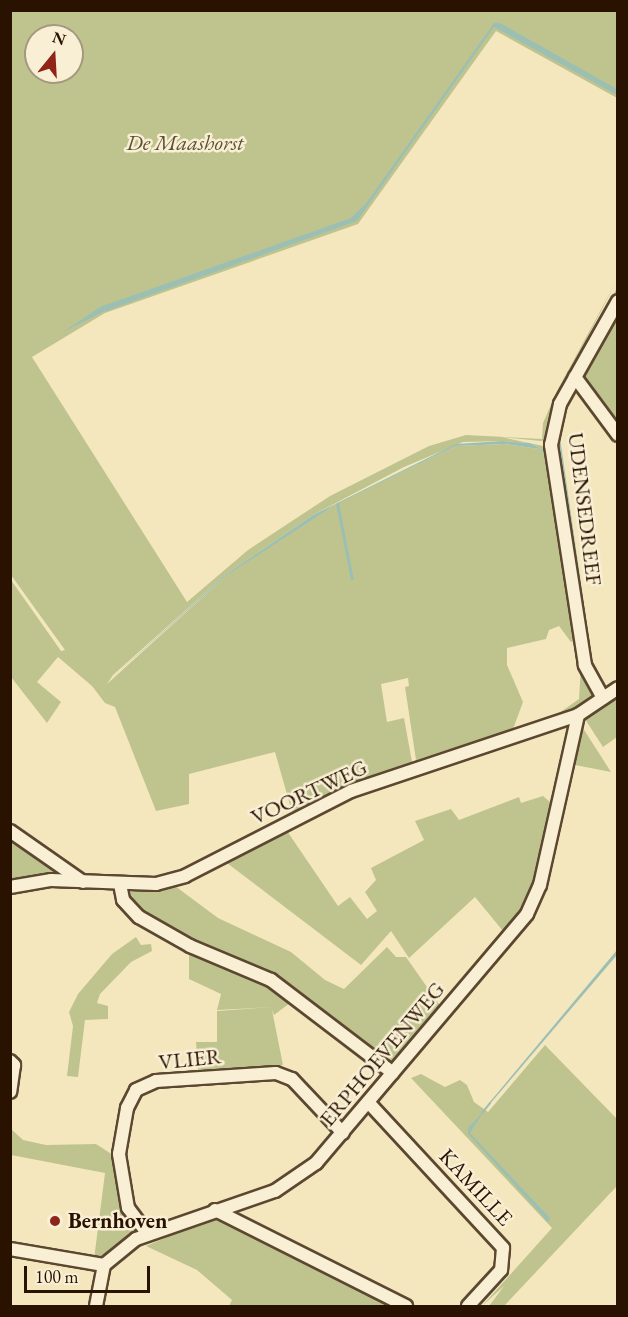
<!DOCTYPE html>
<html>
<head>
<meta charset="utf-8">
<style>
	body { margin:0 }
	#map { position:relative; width:628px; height:1317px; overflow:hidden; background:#f4e7be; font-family:"EB Garamond",serif }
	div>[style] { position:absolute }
	.green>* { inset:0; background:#bfc48f }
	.water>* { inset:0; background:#9cbfb3 }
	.stream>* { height:2px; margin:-1px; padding:0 1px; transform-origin:1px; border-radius:1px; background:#9cbfb3 }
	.roads { filter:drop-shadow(2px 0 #5c4730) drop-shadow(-2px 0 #5c4730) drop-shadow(0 2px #5c4730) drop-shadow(0 -2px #5c4730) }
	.minor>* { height:12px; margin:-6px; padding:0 6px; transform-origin:6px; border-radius:6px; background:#f8efd5 }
	.dots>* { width:16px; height:16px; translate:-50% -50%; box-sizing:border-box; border:3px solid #f8efd5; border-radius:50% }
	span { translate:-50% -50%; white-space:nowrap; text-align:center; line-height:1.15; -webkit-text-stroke:5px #f8efd5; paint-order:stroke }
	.park-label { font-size:22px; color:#5e5032; font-style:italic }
	.street-label { font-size:22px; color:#291200 }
	.poi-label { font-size:22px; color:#291200; font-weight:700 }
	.left { translate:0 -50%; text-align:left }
	.frame { position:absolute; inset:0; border:12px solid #291200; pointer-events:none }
	.north { position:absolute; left:24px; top:24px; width:60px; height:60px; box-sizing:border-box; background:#f8efd5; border:2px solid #a59780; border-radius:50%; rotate:18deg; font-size:16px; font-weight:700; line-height:24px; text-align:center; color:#291200 }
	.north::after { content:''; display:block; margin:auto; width:21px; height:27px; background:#8f2418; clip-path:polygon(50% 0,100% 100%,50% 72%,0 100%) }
	.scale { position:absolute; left:24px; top:1266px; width:126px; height:27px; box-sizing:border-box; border:3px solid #291200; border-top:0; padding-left:8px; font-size:18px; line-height:21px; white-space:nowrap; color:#291200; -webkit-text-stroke:4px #f8efd5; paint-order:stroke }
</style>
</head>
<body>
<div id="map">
	<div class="green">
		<div style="clip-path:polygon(evenodd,10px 11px,617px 11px,617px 98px,496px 31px,358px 224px,105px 313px,32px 357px,187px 602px,248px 550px,330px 496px,429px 446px,466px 435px,542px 439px,543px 423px,557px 391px,617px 280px,587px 338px,617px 288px,617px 296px,549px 438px,541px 441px,501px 437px,543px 446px,550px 455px,595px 693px,583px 707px,520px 730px,519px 727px,555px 716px,579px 699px,581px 665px,577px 642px,571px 642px,559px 626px,549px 630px,546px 639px,507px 648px,507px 665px,523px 702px,513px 729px,416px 760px,405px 687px,409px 686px,408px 678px,381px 684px,387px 722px,404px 718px,412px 762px,343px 786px,292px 812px,275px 752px,189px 774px,189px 804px,156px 811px,115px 707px,105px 703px,92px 686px,58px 657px,37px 682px,61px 702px,47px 723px,11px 677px,11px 580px,61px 651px,65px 650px,11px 575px,10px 11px,36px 36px,72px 36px,72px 72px,36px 72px,36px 36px,10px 11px,502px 441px,530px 443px,546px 451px,557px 521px,545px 454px,540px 449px,505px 444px,456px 446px,336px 504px,295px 529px,226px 576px,107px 684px,113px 675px,225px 575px,313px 515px,404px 467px,463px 442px,502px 441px)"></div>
		<div style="clip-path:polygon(617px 305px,617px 429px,578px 375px)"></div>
		<div style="clip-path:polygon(617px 692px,586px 719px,617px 697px,617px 737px,603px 747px,583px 716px)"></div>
		<div style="clip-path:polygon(581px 725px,611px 772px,575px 765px,581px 728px,563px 819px,559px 816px)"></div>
		<div style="clip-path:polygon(558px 773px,562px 774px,533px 897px,475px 973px,471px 971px,503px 931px,475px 897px,409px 958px,391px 931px,361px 965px,227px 863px,287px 831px,338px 906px,350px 897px,367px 919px,377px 911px,365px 892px,376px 880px,371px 868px,424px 840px,415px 821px,451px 809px,459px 820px,519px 797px,521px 803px,543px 796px,550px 802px)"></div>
		<div style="clip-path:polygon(11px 835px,68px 874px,11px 879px)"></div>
		<div style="clip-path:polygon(216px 865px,221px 866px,175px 886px,218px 918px,291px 952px,325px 980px,344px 989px,387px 947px,396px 957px,406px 957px,441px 1007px,391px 1067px,291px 992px,191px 944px,128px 903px,126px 891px,130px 888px)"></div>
		<div style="clip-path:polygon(136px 937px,141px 945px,151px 944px,152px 951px,131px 962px,100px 994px,97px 1003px,108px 1006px,108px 1019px,85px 1020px,78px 1077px,67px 1076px,73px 1026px,69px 1012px,78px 994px,112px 954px)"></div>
		<div style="clip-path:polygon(189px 949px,259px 978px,297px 1004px,294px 1008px,290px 1003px,274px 1015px,272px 1010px,283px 1065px,198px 1070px,196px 1042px,217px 1042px,217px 1011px,273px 1007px,217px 1010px,221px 994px,189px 979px)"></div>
		<div style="clip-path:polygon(545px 1045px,617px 1119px,617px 1186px,504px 1306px,489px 1306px,504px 1286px,482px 1306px,552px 1228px,411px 1078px,421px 1074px,445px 1087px,460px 1080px,467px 1085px,474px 1102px,488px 1112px)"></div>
		<div style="clip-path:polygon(10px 1128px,23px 1140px,46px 1145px,96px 1144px,116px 1157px,124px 1212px,137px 1235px,104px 1258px,94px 1259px,105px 1173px,11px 1155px)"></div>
		<div style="clip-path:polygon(218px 1216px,417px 1306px,229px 1306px,232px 1300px,197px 1270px,146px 1246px)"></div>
	</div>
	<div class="water">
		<div style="clip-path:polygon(494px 23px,500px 23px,617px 89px,617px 95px,494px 27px,357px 221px,103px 312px,63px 332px,100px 307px,351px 218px,367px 202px)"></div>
		<div style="clip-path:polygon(570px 397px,560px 438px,588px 632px,558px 443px,559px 428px)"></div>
		<div style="clip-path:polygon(502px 441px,530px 443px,546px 451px,557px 521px,545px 454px,540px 449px,505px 444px,456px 446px,339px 503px,354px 580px,351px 580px,336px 504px,226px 576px,106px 683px,225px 575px,313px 515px,456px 444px)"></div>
		<div style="clip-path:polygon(617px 950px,617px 955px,489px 1105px,489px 1103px)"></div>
		<div style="clip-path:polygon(484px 1111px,470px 1133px,550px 1218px,548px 1222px,468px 1134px,468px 1128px)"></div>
	</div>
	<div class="stream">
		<div style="left:482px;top:1113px;width:13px;rotate:-51deg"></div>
	</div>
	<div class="roads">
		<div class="minor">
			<div style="left:575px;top:377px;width:72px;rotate:53.4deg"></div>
			<div style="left:603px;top:698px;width:38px;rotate:-119deg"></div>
			<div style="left:585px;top:665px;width:223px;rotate:-98.8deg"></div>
			<div style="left:551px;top:445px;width:42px;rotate:-77.6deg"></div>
			<div style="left:560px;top:404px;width:118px;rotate:-60.6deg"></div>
			<div style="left:10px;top:831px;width:89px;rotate:34.9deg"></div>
			<div style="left:120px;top:884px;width:16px;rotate:79deg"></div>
			<div style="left:123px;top:900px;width:23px;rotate:47deg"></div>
			<div style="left:139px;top:917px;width:59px;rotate:29.6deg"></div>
			<div style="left:190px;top:946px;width:88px;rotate:22.8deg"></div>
			<div style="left:271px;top:980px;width:153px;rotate:37.3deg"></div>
			<div style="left:10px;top:887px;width:42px;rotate:-9.7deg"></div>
			<div style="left:51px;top:880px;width:105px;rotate:2.2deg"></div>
			<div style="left:156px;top:884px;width:30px;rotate:-15deg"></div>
			<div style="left:185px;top:876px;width:186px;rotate:-27.1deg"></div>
			<div style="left:351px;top:791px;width:239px;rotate:-18.5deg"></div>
			<div style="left:578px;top:715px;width:48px;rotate:-34deg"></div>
			<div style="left:10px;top:1061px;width:6px;rotate:45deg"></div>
			<div style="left:14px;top:1065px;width:27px;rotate:98deg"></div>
			<div style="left:368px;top:1102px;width:199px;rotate:47.2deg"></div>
			<div style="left:503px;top:1248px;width:22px;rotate:95deg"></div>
			<div style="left:501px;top:1270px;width:49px;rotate:132.5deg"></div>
			<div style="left:215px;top:1210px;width:214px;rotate:26.7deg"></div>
			<div style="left:147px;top:1233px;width:31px;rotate:-127deg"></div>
			<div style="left:128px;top:1208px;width:55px;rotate:-99.5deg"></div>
			<div style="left:119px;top:1154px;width:47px;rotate:-80.1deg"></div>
			<div style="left:127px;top:1108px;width:20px;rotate:-63deg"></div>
			<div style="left:136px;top:1090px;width:22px;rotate:-24deg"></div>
			<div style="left:156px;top:1081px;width:120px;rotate:-3.8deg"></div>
			<div style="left:276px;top:1073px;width:17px;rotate:21deg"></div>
			<div style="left:292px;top:1079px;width:74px;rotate:46.6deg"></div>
			<div style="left:10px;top:1249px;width:95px;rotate:9.7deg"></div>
			<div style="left:96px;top:1306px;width:42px;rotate:-79deg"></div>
			<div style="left:104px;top:1265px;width:41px;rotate:-39.1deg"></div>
			<div style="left:136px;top:1239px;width:147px;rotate:-19.1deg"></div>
			<div style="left:275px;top:1191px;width:50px;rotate:-34.3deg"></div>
			<div style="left:316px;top:1163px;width:326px;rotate:-49.7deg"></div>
			<div style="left:527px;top:914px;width:32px;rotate:-66deg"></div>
			<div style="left:540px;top:885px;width:174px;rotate:-77.4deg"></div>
		</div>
	</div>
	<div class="dots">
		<div style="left:55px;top:1221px;background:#8f2418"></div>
	</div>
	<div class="park-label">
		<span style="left:185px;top:143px">De Maashorst</span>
	</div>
	<div class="street-label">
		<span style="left:585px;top:509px;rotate:83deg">UDENSEDREEF</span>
		<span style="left:309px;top:792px;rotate:-25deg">VOORTWEG</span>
		<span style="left:382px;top:1054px;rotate:-50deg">ERPHOEVENWEG</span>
		<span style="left:190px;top:1059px;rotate:-6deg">VLIER</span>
		<span style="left:476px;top:1187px;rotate:47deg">KAMILLE</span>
	</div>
	<div class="poi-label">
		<span class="left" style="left:68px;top:1221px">Bernhoven</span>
	</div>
	<div class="frame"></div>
	<div class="north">N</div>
	<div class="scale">100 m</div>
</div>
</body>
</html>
